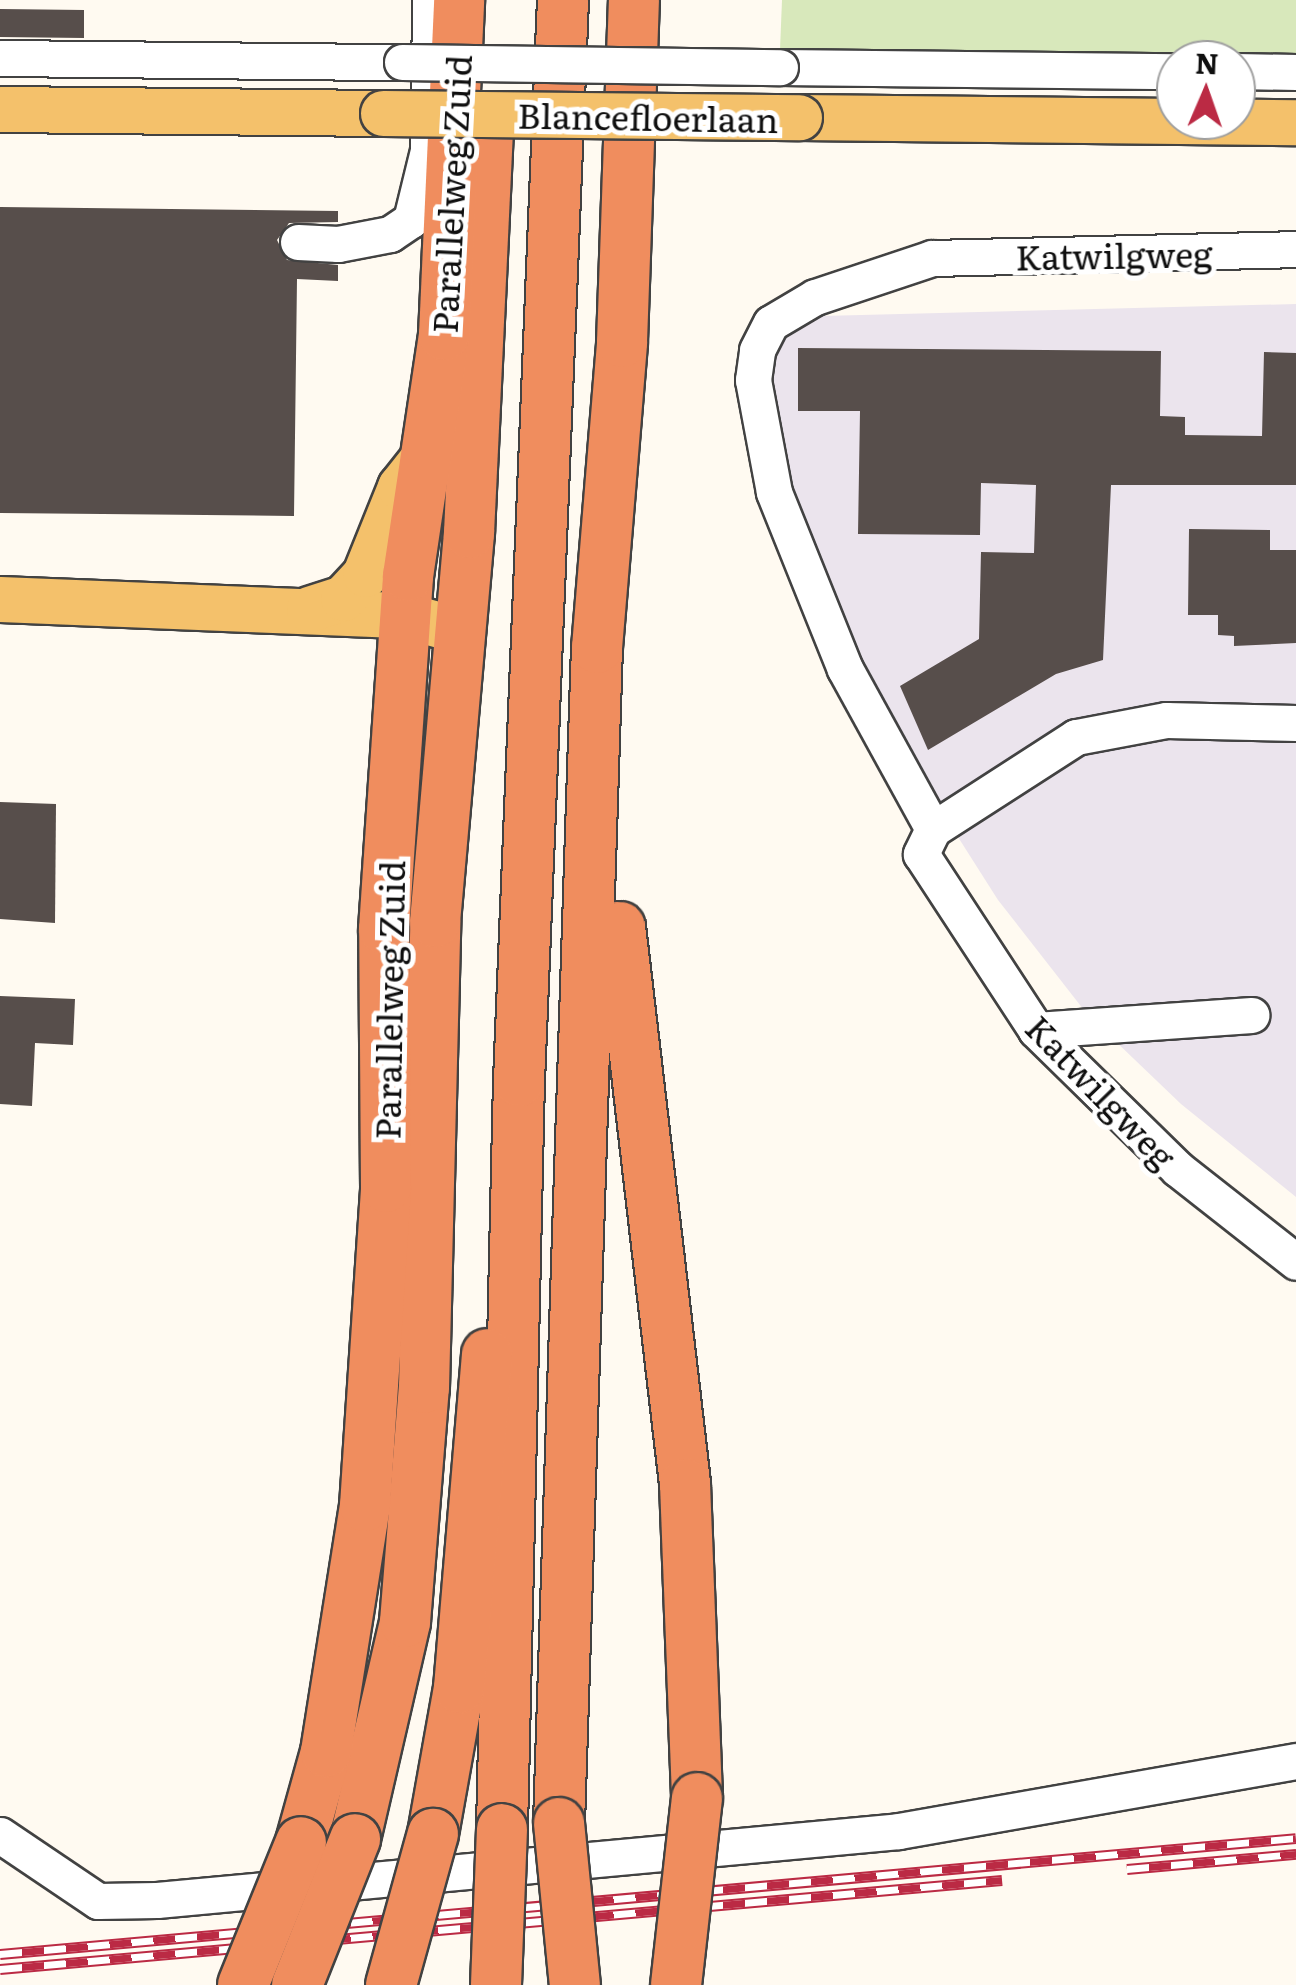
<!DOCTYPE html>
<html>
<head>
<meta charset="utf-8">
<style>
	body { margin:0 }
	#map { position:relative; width:1296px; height:1985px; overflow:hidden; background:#fffaf1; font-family:Literata,serif }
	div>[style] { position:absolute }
	.industrial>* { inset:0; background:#ebe4ed }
	.green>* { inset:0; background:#d8e8bb }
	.building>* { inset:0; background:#574e4b }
	.roads { filter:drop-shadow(2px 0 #424242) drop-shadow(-2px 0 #424242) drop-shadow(0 2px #424242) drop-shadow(0 -2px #424242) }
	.minor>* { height:35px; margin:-17.5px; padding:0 17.5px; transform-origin:17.5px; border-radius:17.5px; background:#fff }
	.major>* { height:45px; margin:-22.5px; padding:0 22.5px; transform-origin:22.5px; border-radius:22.5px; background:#f4c16b }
	.highway>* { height:50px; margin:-25px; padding:0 25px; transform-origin:25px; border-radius:25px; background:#f08d5e }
	.rail>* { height:11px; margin-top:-5.5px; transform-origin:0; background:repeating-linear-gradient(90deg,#fff 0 22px,#bb2a44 0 44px); box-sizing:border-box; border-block:2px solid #bb2a44 }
	.bridges { filter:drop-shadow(2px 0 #424242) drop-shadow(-2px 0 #424242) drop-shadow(0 2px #424242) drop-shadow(0 -2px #424242) }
	.minor-bridge>* { height:35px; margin:-17.5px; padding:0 17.5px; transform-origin:17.5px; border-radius:17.5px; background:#fff }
	.major-bridge>* { height:45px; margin:-22.5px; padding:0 22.5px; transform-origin:22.5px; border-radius:22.5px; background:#f4c16b }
	.highway-bridge>* { height:50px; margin:-25px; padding:0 25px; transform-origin:25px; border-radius:25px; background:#f08d5e }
	span { translate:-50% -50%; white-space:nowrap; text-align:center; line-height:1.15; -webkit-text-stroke:10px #fff; paint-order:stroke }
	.street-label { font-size:35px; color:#0f0f0f }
	.north { position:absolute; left:1156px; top:40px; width:100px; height:100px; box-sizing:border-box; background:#fff; border:2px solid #9f9f9f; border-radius:50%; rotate:2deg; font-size:28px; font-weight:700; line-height:40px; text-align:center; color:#0f0f0f }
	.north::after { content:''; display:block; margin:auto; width:35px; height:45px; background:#bb2a44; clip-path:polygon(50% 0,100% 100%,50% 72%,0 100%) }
</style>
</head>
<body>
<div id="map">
	<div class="industrial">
		<div style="clip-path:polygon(1296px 304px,1296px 1197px,1181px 1104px,1087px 1014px,998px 900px,862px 686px,799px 546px,756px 381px,780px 331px,822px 316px)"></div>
	</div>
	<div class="green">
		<div style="clip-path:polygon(782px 0,1296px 0,1296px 56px,780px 50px)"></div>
	</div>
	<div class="building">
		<div style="clip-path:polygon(0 9px,84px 10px,84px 38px,0 37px)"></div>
		<div style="clip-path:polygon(0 207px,338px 211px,338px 222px,289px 223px,277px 240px,287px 260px,338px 265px,338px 281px,297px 279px,294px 516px,0 513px)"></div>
		<div style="clip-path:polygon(798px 348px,1161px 351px,1160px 416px,1185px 417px,1185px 435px,1262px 436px,1264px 352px,1296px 353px,1296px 485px,1111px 485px,1103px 660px,1056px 674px,928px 750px,900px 686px,979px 639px,981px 552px,1034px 553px,1036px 485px,981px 483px,980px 535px,858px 534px,860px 411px,798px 411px)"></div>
		<div style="clip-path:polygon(1189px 529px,1270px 530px,1270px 550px,1296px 550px,1296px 643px,1234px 646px,1234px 636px,1218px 635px,1218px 615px,1188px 615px)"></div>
		<div style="clip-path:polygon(0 802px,56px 804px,55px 923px,0 919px)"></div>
		<div style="clip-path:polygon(0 996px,75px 999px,73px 1045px,35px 1043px,32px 1106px,0 1104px)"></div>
	</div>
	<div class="roads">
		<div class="minor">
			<div style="left:0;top:58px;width:402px;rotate:0.6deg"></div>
			<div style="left:780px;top:67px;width:396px;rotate:0.6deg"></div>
			<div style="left:1236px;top:71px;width:60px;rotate:1deg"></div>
			<div style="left:298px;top:242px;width:40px;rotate:2.9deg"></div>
			<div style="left:338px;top:244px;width:53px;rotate:-10.9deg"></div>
			<div style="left:390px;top:234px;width:25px;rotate:-34deg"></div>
			<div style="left:411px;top:220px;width:72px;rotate:-76.3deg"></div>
			<div style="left:428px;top:150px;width:150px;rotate:-89.2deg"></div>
			<div style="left:1296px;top:723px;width:130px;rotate:-178.7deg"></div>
			<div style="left:1166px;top:720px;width:92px;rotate:169.3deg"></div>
			<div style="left:1076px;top:737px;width:170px;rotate:147.2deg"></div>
			<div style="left:933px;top:829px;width:28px;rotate:116deg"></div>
			<div style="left:921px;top:854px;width:210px;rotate:56.8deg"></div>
			<div style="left:1036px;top:1030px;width:199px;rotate:44.4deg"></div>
			<div style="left:1178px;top:1169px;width:150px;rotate:38.2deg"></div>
			<div style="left:933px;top:829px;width:183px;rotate:-118.8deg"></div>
			<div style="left:845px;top:669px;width:191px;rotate:-111.9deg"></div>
			<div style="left:774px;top:492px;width:114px;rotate:-100.6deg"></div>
			<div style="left:753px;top:380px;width:30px;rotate:-82deg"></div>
			<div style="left:757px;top:350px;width:30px;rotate:-63deg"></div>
			<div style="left:771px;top:323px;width:51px;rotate:-30.6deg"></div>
			<div style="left:815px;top:297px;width:123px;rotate:-18.4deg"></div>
			<div style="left:932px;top:258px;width:364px;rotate:-1.4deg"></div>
			<div style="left:1036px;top:1030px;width:216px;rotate:-4deg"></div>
			<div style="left:0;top:1835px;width:118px;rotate:34deg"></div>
			<div style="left:98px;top:1901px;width:59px;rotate:-1deg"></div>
			<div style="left:157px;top:1900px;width:745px;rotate:-5.31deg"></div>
			<div style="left:899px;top:1831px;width:403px;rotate:-10deg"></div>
		</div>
		<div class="major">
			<div style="left:0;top:109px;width:383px;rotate:0.6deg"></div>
			<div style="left:799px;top:117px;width:497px;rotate:0.6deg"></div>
			<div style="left:0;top:599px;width:404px;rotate:2.3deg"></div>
			<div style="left:404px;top:615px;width:56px;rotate:15.5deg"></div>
			<div style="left:309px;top:609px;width:36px;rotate:-18deg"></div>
			<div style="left:343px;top:598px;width:33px;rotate:-47deg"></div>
			<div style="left:365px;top:574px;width:94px;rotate:-68.1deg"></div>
			<div style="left:400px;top:487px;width:43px;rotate:-51.5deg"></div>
		</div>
		<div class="highway">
			<div style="left:620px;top:927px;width:561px;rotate:83.34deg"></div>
			<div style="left:685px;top:1484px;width:314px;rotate:87.8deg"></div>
			<div style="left:559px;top:1823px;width:1176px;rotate:-88.15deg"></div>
			<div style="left:597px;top:648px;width:307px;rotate:-85.3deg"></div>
			<div style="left:622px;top:342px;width:342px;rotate:-88deg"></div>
			<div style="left:502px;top:1829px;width:748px;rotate:-88.7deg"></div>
			<div style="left:519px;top:1081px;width:1082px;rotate:-87.67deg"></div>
			<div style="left:433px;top:1834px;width:148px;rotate:-79.9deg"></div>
			<div style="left:459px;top:1688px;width:335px;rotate:-85.2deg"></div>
			<div style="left:355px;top:1839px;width:223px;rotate:-77deg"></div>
			<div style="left:405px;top:1622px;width:235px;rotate:-85.4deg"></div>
			<div style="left:424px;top:1388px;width:466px;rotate:-88.6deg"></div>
			<div style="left:435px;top:922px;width:390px;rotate:-85deg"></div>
			<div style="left:469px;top:533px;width:398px;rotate:-87.3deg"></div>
			<div style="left:301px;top:1842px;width:93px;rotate:-74.5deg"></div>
			<div style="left:326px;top:1752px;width:249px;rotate:-81deg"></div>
			<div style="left:365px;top:1506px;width:320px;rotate:-86.2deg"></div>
			<div style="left:386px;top:1187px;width:258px;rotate:-90.4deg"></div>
			<div style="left:384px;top:929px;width:354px;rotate:-86.1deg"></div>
			<div style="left:408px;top:576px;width:244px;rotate:-81.5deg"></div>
			<div style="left:444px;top:335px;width:335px;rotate:-87.4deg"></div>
		</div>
	</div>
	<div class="rail">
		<div style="left:1127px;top:1869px;width:170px;rotate:-5.1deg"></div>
		<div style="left:0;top:1954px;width:1301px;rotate:-5.11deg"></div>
		<div style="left:0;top:1969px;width:1006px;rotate:-5.08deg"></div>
	</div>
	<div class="bridges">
		<div class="minor-bridge">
			<div style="left:402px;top:62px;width:378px;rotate:0.8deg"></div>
		</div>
		<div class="major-bridge">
			<div style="left:383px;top:113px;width:416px;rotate:0.6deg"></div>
		</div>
		<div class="highway-bridge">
			<div style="left:559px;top:1823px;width:163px;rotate:84.4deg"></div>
			<div style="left:243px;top:1985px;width:154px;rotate:-67.9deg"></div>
			<div style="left:297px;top:1985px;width:157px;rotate:-68.3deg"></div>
			<div style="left:391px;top:1985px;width:157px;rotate:-74.5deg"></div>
			<div style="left:496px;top:1985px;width:156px;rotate:-87.8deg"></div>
			<div style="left:676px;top:1985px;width:188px;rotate:-83.6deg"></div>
		</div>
	</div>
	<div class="street-label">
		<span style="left:648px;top:116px;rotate:1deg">Blancefloerlaan</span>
		<span style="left:450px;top:194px;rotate:-87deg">Parallelweg Zuid</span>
		<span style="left:1114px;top:254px;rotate:-1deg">Katwilgweg</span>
		<span style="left:388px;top:1000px;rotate:-89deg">Parallelweg Zuid</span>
		<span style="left:1102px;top:1091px;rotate:46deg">Katwilgweg</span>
	</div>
	<div class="north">N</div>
</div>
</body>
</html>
